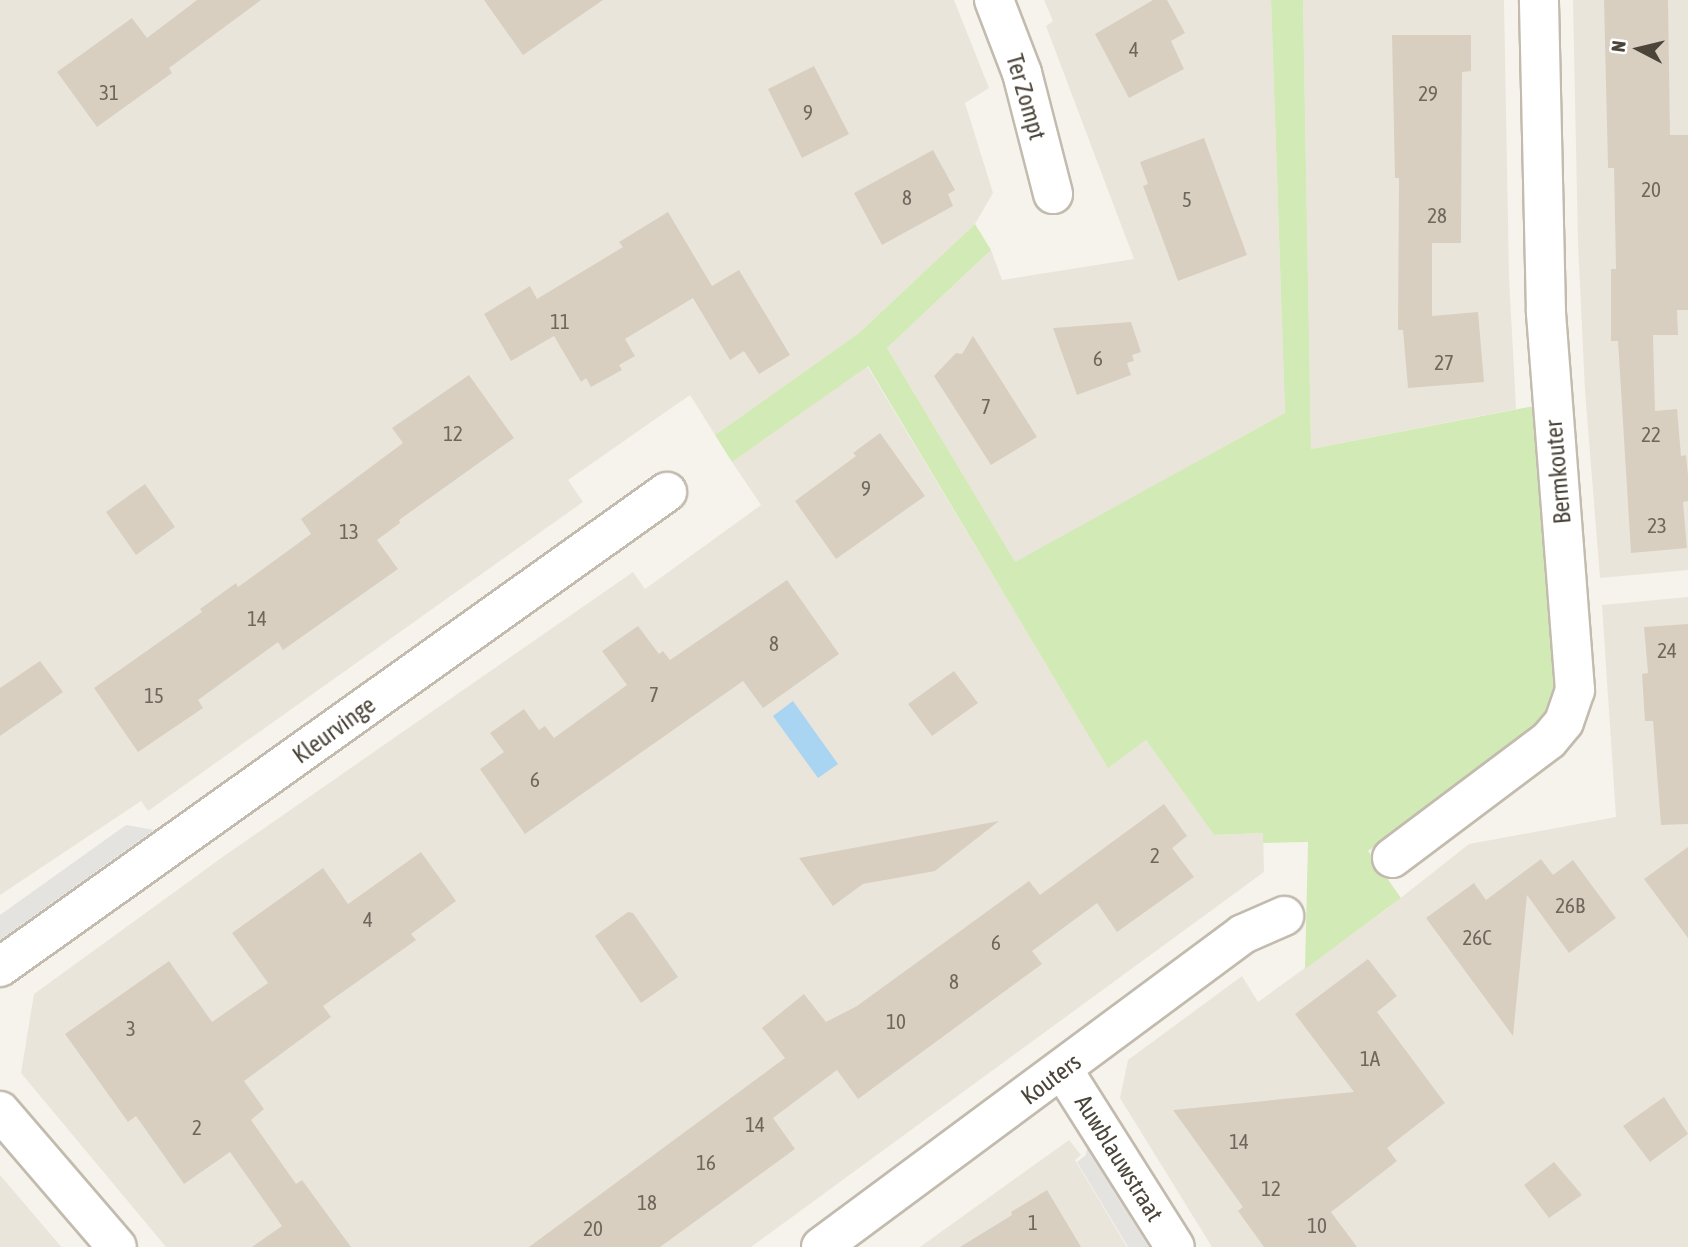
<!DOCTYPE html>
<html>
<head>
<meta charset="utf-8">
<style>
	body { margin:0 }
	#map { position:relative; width:1688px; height:1247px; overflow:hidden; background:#f6f3ec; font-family:"Asap Condensed",sans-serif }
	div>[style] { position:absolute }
	.residential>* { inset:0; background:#eae5da }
	.green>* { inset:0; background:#d2eab5 }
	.parking>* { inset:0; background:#e5e3e0 }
	.water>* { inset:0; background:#a9d4f2 }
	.building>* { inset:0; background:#d8cfc1 }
	.roads { filter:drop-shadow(2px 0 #c2bbae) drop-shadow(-2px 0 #c2bbae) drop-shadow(0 2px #c2bbae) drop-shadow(0 -2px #c2bbae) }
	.minor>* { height:38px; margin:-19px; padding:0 19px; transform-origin:19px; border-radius:19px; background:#fff }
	span { translate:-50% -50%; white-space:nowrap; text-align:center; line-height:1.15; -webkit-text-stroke:5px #fff; paint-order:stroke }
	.number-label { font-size:21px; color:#6e675b }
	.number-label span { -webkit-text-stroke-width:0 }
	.street-label { font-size:24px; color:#4b4439 }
	.north { position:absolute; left:1604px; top:14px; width:70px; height:70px; -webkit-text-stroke:5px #fff; paint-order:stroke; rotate:277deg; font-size:19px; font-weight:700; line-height:28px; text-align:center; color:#4b4439 }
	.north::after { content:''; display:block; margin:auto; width:24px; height:32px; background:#4b4439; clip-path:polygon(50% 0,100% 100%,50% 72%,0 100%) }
</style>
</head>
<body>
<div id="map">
	<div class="residential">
		<div style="clip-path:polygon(0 0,954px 0,989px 88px,965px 103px,993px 193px,975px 224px,859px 333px,715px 435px,690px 395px,568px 480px,583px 502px,148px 811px,141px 801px,0 895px)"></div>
		<div style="clip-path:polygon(1044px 0,1271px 0,1285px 413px,1015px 563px,887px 348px,991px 250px,1002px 280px,1134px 259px,1046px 26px,1053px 21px)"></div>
		<div style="clip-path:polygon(1303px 0,1504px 0,1509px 277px,1516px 409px,1311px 449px)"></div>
		<div style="clip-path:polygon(1573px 0,1688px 0,1688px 570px,1600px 578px,1585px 390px,1578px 244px)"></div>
		<div style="clip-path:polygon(867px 366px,1108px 767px,1146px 740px,1214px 835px,1263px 833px,1264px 872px,751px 1247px,166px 1247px,21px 1073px,34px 994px,224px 856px,633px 572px,645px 589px,761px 505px,732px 462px)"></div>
		<div style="clip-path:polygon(1688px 597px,1688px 1247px,1212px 1247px,1120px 1098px,1128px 1060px,1242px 976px,1258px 1002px,1388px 908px,1469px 844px,1616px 817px,1602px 605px)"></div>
		<div style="clip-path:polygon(1069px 1140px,1081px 1155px,1075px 1160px,1127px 1247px,920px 1247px)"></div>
		<div style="clip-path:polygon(0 1175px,58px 1243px,62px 1247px,0 1247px)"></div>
	</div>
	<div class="green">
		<div style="clip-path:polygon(1271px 0,1303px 0,1311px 449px,1534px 406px,1558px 691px,1543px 723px,1368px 851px,1401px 898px,1305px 969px,1308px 842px,1263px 843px,1263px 833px,1214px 835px,1146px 740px,1108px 768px,868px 366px,732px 462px,715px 435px,859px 333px,975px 224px,991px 250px,887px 348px,1015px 562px,1285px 413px)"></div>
	</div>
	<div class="parking">
		<div style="clip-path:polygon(126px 825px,154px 830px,0 940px,0 915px)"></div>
		<div style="clip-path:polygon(1087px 1148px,1149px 1247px,1128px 1247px,1077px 1162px,1086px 1155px)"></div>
	</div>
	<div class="water">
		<div style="clip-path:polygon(793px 701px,838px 764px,818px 778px,773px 716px)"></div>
	</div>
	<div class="building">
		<div style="clip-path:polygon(197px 0,261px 0,169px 68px,172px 73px,97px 127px,57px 72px,132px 18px,147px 38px)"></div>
		<div style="clip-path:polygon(484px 0,603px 0,523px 55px)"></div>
		<div style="clip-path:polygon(1153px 0,1167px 0,1185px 33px,1171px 41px,1184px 69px,1129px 98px,1095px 34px)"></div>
		<div style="clip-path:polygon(1604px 0,1668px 0,1670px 135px,1688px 135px,1688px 310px,1677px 310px,1678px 335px,1653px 335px,1655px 411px,1677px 409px,1681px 456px,1686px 455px,1688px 475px,1688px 501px,1683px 502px,1687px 548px,1631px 553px,1618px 341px,1611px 341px,1611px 269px,1616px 269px,1614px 168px,1608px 168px)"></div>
		<div style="clip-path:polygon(1392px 35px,1471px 35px,1471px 71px,1462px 72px,1461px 243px,1432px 243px,1432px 316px,1478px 312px,1484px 382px,1408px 388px,1403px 330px,1398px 330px,1399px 178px,1395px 178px)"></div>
		<div style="clip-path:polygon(814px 66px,849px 134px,802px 158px,768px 89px)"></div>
		<div style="clip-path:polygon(1204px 138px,1247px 255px,1178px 281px,1143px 186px,1148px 184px,1140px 162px)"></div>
		<div style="clip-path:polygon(933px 150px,955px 190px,948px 194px,953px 206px,882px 245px,854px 193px)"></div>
		<div style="clip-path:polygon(668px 212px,712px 286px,739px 270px,790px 355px,759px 374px,744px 351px,730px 360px,693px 298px,625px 339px,635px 356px,619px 365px,622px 370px,591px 387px,586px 378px,581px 382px,554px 336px,511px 361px,484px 314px,530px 286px,537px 299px,623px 247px,619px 242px)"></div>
		<div style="clip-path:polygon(1131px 322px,1141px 352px,1132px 355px,1134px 361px,1127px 363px,1131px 375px,1077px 395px,1053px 328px)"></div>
		<div style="clip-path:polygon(973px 336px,1037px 437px,991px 465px,934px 376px,956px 353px,962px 354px)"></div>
		<div style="clip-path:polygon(469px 375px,514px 438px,399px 520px,400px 523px,377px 540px,398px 569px,283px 650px,278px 642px,198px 700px,203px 708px,138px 752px,94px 688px,202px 612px,200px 609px,236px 583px,238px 587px,311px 534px,301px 519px,403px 443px,392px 428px)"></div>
		<div style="clip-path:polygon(880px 433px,925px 496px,836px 559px,795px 501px,856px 456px,853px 453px)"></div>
		<div style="clip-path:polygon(145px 484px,175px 527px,136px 555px,106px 512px)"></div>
		<div style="clip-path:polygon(787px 580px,839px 654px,763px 708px,743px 681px,525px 834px,480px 769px,504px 752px,490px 733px,524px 709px,539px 730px,545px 726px,554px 738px,627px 685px,602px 651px,638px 626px,659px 654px,663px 651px,670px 660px)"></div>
		<div style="clip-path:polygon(1688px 624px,1688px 824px,1661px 825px,1653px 721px,1645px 721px,1642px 674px,1648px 673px,1644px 627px)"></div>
		<div style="clip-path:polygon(40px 661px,63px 692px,0 736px,0 688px)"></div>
		<div style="clip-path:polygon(954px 671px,978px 703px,932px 736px,908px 704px)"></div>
		<div style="clip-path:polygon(1164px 804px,1187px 836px,1172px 848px,1194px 877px,1117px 932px,1097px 903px,1032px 951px,1042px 964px,858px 1099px,837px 1070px,773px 1118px,795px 1149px,660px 1247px,529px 1247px,785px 1058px,762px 1028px,804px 994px,826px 1022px,857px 1006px,1029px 881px,1040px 895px)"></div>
		<div style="clip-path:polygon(999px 821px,935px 871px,863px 884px,833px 906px,799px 858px)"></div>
		<div style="clip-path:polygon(1688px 847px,1688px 938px,1644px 879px)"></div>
		<div style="clip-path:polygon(421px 852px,456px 901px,411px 934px,416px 940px,323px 1006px,331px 1017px,244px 1081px,264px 1109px,251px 1120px,296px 1184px,302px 1180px,351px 1247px,252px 1247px,282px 1226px,230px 1152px,184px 1184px,136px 1116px,128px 1122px,65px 1034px,169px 961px,212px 1022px,268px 983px,232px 933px,323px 868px,348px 904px)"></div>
		<div style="clip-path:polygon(1541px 859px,1553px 875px,1573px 860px,1616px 918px,1569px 953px,1527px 895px,1513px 1036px,1426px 918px,1474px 883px,1486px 900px)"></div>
		<div style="clip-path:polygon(628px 912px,633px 913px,678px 977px,641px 1003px,595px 936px)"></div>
		<div style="clip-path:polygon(1368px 959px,1397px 996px,1377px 1012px,1445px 1103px,1387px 1148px,1397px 1161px,1331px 1212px,1357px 1247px,1264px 1247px,1238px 1211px,1243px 1207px,1173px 1110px,1354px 1092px,1295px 1014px)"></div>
		<div style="clip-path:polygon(1664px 1097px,1688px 1134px,1650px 1162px,1623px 1126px)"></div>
		<div style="clip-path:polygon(1554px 1162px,1582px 1195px,1549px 1218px,1524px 1185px)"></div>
		<div style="clip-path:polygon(1047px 1190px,1081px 1247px,960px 1247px,1012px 1215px,1011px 1212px)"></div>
	</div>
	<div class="roads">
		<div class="minor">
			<div style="left:994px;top:0;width:78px;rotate:69deg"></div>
			<div style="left:1022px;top:73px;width:125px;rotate:75.6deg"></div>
			<div style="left:1392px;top:858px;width:196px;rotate:-36.9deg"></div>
			<div style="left:1549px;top:740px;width:23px;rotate:-50deg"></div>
			<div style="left:1564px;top:722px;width:34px;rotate:-71deg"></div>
			<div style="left:1575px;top:690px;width:379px;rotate:-94.4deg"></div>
			<div style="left:1546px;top:312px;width:312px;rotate:-91.3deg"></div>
			<div style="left:0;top:967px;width:819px;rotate:-35.46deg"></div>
			<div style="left:1063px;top:1070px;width:209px;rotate:57.7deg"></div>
			<div style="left:0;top:1111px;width:179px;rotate:49.3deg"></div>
			<div style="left:821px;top:1247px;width:525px;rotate:-36.56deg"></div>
			<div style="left:1243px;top:934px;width:45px;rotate:-23.7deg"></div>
		</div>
	</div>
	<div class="number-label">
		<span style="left:1134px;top:49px">4</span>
		<span style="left:109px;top:92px">31</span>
		<span style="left:1428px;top:93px">29</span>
		<span style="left:808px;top:112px">9</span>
		<span style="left:1651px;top:189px">20</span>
		<span style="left:907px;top:197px">8</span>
		<span style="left:1187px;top:199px">5</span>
		<span style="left:1437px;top:215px">28</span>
		<span style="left:560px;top:321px">11</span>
		<span style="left:1098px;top:358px">6</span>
		<span style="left:1444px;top:362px">27</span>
		<span style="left:986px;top:406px">7</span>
		<span style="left:453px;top:433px">12</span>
		<span style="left:1651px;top:434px">22</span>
		<span style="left:866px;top:488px">9</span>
		<span style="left:1657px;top:525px">23</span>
		<span style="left:349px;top:531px">13</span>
		<span style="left:257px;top:618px">14</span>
		<span style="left:774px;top:643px">8</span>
		<span style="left:1667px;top:650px">24</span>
		<span style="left:654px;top:694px">7</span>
		<span style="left:154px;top:695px">15</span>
		<span style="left:535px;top:779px">6</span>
		<span style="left:1155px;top:855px">2</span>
		<span style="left:1570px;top:905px">26B</span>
		<span style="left:368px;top:919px">4</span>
		<span style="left:1477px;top:937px">26C</span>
		<span style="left:996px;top:942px">6</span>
		<span style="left:954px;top:981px">8</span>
		<span style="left:896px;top:1021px">10</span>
		<span style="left:131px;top:1028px">3</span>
		<span style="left:1370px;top:1058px">1A</span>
		<span style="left:755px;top:1124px">14</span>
		<span style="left:197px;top:1127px">2</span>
		<span style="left:1239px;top:1141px">14</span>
		<span style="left:706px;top:1162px">16</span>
		<span style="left:1271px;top:1188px">12</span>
		<span style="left:647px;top:1202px">18</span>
		<span style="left:1033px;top:1222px">1</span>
		<span style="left:1317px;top:1225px">10</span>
		<span style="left:593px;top:1228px">20</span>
	</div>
	<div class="street-label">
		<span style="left:1026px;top:97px;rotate:74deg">Ter Zompt</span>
		<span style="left:1558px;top:472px;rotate:-95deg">Bermkouter</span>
		<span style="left:334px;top:730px;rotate:-36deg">Kleurvinge</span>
		<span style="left:1051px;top:1079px;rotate:-37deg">Kouters</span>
		<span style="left:1119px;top:1158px;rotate:58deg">Auwblauwstraat</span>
	</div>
	<div class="north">N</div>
</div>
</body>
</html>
